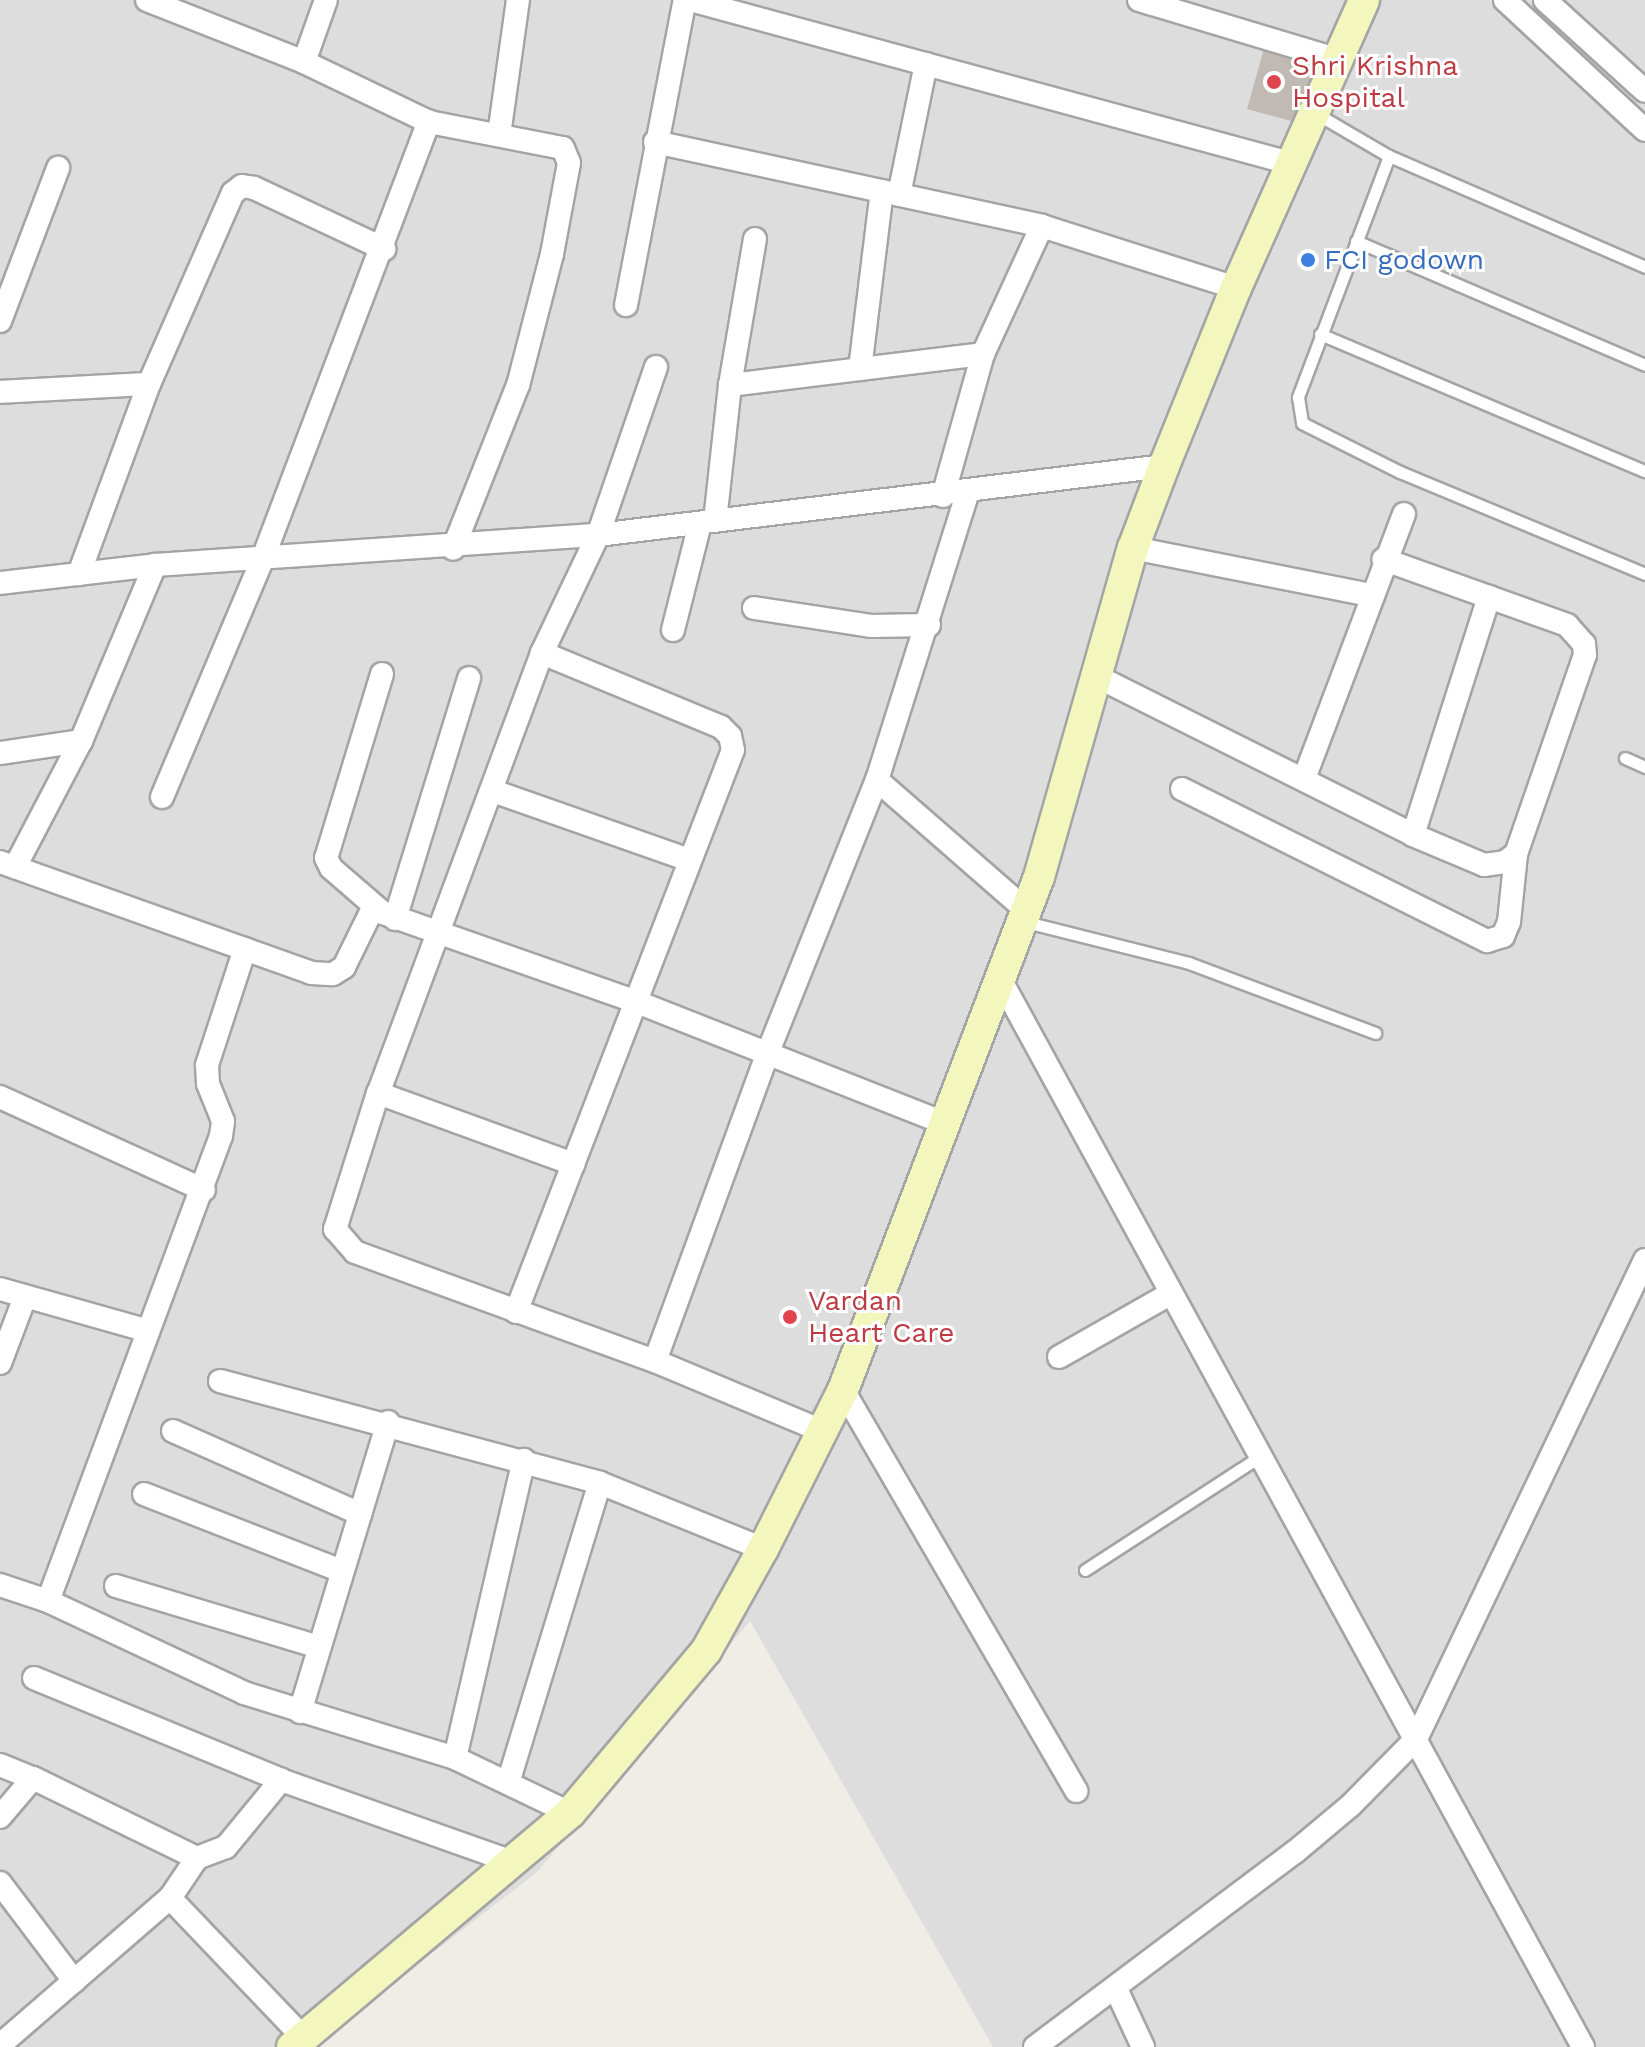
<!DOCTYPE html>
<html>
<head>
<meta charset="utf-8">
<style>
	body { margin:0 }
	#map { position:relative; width:1645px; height:2047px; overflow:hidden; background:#f0ede7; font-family:"Work Sans",sans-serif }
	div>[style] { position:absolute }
	.residential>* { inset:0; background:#dedddd }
	.building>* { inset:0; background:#c1b9b3 }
	.roads { filter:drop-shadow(2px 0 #a4a4a4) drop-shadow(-2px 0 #a4a4a4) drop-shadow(0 2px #a4a4a4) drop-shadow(0 -2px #a4a4a4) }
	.lane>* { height:11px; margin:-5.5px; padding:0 5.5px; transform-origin:5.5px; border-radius:5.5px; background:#fff }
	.street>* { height:22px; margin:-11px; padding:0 11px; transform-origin:11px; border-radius:11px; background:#fff }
	.secondary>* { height:30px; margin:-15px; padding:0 15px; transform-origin:15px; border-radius:15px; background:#f3f7be }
	.dots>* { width:22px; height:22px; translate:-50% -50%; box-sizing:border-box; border:4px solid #fff; border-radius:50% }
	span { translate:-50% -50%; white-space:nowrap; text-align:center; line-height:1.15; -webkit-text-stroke:6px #fff; paint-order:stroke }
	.health-label { font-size:28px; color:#be3a42 }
	.left { translate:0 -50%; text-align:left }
	.shop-label { font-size:28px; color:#366cbe }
</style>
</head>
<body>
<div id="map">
	<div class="residential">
		<div style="clip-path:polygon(0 0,1645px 0,1645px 2047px,993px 2047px,750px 1621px,536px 1873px,311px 2047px,0 2047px)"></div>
	</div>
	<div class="building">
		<div style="clip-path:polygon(1265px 45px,1317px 60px,1299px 123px,1247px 109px)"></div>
	</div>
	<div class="roads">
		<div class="lane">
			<div style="left:1317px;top:114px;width:83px;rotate:30.3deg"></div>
			<div style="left:1389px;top:156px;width:279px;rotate:23.4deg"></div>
			<div style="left:1389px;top:156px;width:258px;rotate:110.7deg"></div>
			<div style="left:1298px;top:397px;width:26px;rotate:81deg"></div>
			<div style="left:1302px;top:423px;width:110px;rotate:26.6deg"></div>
			<div style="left:1400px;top:472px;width:265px;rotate:22.6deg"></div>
			<div style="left:1356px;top:241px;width:314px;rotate:23.2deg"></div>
			<div style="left:1320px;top:334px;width:353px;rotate:22.9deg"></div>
			<div style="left:1625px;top:758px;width:22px;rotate:24deg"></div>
			<div style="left:1022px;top:921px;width:172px;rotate:14.1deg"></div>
			<div style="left:1189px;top:963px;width:199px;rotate:20.6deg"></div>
			<div style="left:1085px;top:1570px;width:207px;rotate:-33deg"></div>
		</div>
		<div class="street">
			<div style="left:147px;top:0;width:169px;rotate:21.5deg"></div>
			<div style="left:304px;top:62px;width:139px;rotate:25.6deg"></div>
			<div style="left:429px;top:122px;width:136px;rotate:11deg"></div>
			<div style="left:563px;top:148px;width:16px;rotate:68deg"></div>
			<div style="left:569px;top:163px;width:93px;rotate:100.6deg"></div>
			<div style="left:552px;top:254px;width:135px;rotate:104.5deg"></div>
			<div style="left:518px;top:385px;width:176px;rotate:111.6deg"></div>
			<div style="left:690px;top:0;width:625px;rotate:15.21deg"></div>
			<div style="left:1139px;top:0;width:209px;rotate:16.7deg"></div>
			<div style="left:1505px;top:0;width:191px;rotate:42.9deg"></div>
			<div style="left:1545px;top:0;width:135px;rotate:42.3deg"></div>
			<div style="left:304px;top:62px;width:66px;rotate:-70.5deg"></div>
			<div style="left:499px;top:135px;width:136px;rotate:-82deg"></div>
			<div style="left:655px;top:142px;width:396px;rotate:12.2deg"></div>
			<div style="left:1042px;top:226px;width:204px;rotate:17.7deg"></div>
			<div style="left:899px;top:195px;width:134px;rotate:-78.4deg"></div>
			<div style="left:626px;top:305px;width:311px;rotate:-79.1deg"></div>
			<div style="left:0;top:321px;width:164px;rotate:-69.2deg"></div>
			<div style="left:656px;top:367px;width:178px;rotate:109deg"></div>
			<div style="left:598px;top:535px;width:131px;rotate:115.4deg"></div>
			<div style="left:542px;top:653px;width:470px;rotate:110.4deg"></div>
			<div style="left:378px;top:1093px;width:143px;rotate:107.5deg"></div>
			<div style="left:335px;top:1229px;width:30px;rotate:49deg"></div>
			<div style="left:355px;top:1252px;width:319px;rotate:20deg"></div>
			<div style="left:655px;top:1361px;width:181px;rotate:22.7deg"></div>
			<div style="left:860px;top:369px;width:179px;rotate:-83deg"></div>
			<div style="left:730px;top:385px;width:255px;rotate:-7deg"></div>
			<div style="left:0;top:392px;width:149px;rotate:-3.1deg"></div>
			<div style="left:943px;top:496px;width:148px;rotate:-74.3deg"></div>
			<div style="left:983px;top:354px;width:141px;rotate:-65.3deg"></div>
			<div style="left:715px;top:521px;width:137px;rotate:-83.7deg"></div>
			<div style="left:730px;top:385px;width:148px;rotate:-80.3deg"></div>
			<div style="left:1133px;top:548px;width:243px;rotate:11.2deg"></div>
			<div style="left:79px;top:574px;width:202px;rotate:-69.8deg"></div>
			<div style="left:149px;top:384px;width:209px;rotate:-66.3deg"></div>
			<div style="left:233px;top:193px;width:11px;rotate:-38deg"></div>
			<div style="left:242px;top:186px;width:12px;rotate:9deg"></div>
			<div style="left:254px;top:188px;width:144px;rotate:25.1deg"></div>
			<div style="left:0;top:583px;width:156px;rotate:-6.6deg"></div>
			<div style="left:155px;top:565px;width:444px;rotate:-3.9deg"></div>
			<div style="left:598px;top:535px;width:570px;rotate:-6.95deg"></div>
			<div style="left:754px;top:608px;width:118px;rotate:8.7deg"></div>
			<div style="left:871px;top:626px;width:58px;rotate:-1deg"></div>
			<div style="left:673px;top:630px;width:110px;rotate:-75.8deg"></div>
			<div style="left:382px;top:674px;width:192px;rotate:106.9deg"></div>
			<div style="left:326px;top:858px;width:11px;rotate:63deg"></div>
			<div style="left:331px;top:868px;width:69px;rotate:40.9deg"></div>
			<div style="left:383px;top:913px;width:269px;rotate:19.3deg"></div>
			<div style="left:637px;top:1002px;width:328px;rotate:21.5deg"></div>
			<div style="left:1098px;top:677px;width:352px;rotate:26.6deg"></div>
			<div style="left:1413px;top:835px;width:77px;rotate:22.9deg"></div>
			<div style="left:1484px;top:865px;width:21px;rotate:-8deg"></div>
			<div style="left:1505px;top:862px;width:14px;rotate:-36deg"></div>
			<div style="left:1516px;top:854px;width:211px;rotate:-70.9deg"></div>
			<div style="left:1585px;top:655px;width:11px;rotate:-95deg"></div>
			<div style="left:1584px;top:644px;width:25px;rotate:-132deg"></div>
			<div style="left:1567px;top:625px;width:195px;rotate:-160.3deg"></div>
			<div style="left:0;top:753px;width:82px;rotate:-8.4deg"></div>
			<div style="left:1305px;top:776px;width:280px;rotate:-69.3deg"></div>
			<div style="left:877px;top:780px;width:198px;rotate:41.1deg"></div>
			<div style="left:1182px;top:789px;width:341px;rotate:26.5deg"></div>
			<div style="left:1487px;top:941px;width:17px;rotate:-17deg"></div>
			<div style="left:1503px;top:936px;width:15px;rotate:-67deg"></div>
			<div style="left:1509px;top:922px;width:68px;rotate:-84.1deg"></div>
			<div style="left:493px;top:791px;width:208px;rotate:19.4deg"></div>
			<div style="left:162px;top:797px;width:259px;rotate:-67.1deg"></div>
			<div style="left:263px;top:558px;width:467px;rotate:-69.2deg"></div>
			<div style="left:1413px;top:835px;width:250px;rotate:-72.3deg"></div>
			<div style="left:0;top:862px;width:330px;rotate:19.6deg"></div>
			<div style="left:311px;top:973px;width:22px;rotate:3deg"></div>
			<div style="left:333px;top:974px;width:13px;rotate:-32deg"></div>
			<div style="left:344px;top:967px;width:68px;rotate:-63.8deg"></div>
			<div style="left:15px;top:867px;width:142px;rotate:-62.4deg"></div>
			<div style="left:81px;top:741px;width:191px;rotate:-67.2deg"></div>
			<div style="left:395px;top:919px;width:252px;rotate:-72.9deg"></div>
			<div style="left:999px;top:977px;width:1219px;rotate:61.37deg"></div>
			<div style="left:378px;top:1093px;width:208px;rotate:20deg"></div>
			<div style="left:0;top:1097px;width:224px;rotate:24.5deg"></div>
			<div style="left:0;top:1289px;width:154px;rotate:15.8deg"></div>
			<div style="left:516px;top:1312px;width:602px;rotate:-68.89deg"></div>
			<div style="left:733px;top:750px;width:14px;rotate:-102deg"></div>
			<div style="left:730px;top:736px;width:13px;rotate:-135deg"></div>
			<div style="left:721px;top:727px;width:194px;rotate:-157.5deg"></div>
			<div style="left:1059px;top:1357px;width:125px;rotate:-29.6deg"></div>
			<div style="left:655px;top:1361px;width:329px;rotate:-69.9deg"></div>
			<div style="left:768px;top:1052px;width:293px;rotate:-68.2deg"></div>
			<div style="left:877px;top:780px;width:300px;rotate:-72.5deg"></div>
			<div style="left:0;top:1363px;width:71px;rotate:-69.3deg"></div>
			<div style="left:220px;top:1381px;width:393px;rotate:15deg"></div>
			<div style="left:600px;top:1483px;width:176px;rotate:22deg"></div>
			<div style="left:843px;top:1390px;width:464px;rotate:59.8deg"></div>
			<div style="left:173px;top:1431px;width:205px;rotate:23.9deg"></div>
			<div style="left:144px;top:1494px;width:212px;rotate:21.3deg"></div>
			<div style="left:0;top:1585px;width:51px;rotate:18.4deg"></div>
			<div style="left:48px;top:1601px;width:496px;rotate:-69.6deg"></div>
			<div style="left:221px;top:1136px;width:15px;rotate:-82deg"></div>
			<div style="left:223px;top:1121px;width:40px;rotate:-112deg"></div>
			<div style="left:208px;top:1084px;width:19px;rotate:-93deg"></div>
			<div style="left:207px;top:1065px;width:122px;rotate:-71.9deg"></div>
			<div style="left:116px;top:1586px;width:212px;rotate:16.7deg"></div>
			<div style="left:48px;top:1601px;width:217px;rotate:25.1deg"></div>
			<div style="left:244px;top:1693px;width:221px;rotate:17.1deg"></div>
			<div style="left:455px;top:1758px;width:127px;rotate:25.6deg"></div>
			<div style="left:34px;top:1678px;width:267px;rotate:22.4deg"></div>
			<div style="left:281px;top:1780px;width:249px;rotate:19.5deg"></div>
			<div style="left:300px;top:1712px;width:303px;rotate:-73.1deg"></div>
			<div style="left:455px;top:1758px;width:306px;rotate:-77deg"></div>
			<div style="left:0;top:1765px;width:35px;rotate:22deg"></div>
			<div style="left:508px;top:1783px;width:314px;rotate:-73deg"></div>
			<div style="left:0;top:1817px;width:51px;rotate:-49.8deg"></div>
			<div style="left:33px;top:1778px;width:182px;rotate:26deg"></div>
			<div style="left:0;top:1883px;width:123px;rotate:52.9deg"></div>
			<div style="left:170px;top:1898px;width:192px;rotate:46.3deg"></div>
			<div style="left:1116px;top:1989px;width:64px;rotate:65deg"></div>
			<div style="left:0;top:2045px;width:225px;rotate:-40.9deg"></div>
			<div style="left:170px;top:1898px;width:48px;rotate:-56deg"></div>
			<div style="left:197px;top:1858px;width:31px;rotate:-21deg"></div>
			<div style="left:226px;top:1847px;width:87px;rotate:-50.6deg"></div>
			<div style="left:1035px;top:2047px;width:325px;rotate:-36.9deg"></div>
			<div style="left:1295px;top:1852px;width:73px;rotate:-40deg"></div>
			<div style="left:1351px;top:1805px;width:93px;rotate:-45.4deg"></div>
			<div style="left:1416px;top:1739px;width:531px;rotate:-64.45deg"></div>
		</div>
		<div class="secondary">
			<div style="left:292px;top:2047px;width:363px;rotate:-40.1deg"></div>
			<div style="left:570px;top:1813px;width:212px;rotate:-50deg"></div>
			<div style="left:706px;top:1651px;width:117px;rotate:-60.8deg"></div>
			<div style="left:763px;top:1549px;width:178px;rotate:-63.3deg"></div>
			<div style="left:843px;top:1390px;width:549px;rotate:-69.09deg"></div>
			<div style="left:1039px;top:877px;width:342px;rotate:-74.1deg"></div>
			<div style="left:1133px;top:548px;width:88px;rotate:-69.3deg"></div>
			<div style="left:1164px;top:466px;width:192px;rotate:-68deg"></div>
			<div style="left:1236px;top:288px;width:315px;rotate:-66deg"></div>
		</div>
	</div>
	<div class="dots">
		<div style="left:1274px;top:82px;background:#e0444e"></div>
		<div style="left:1308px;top:260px;background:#3f7fe0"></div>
		<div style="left:790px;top:1317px;background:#e0444e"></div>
	</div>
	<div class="health-label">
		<span class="left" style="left:1292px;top:82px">Shri Krishna<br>Hospital</span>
		<span class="left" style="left:808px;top:1317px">Vardan<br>Heart Care</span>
	</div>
	<div class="shop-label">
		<span class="left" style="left:1324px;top:260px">FCI godown</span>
	</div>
</div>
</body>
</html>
